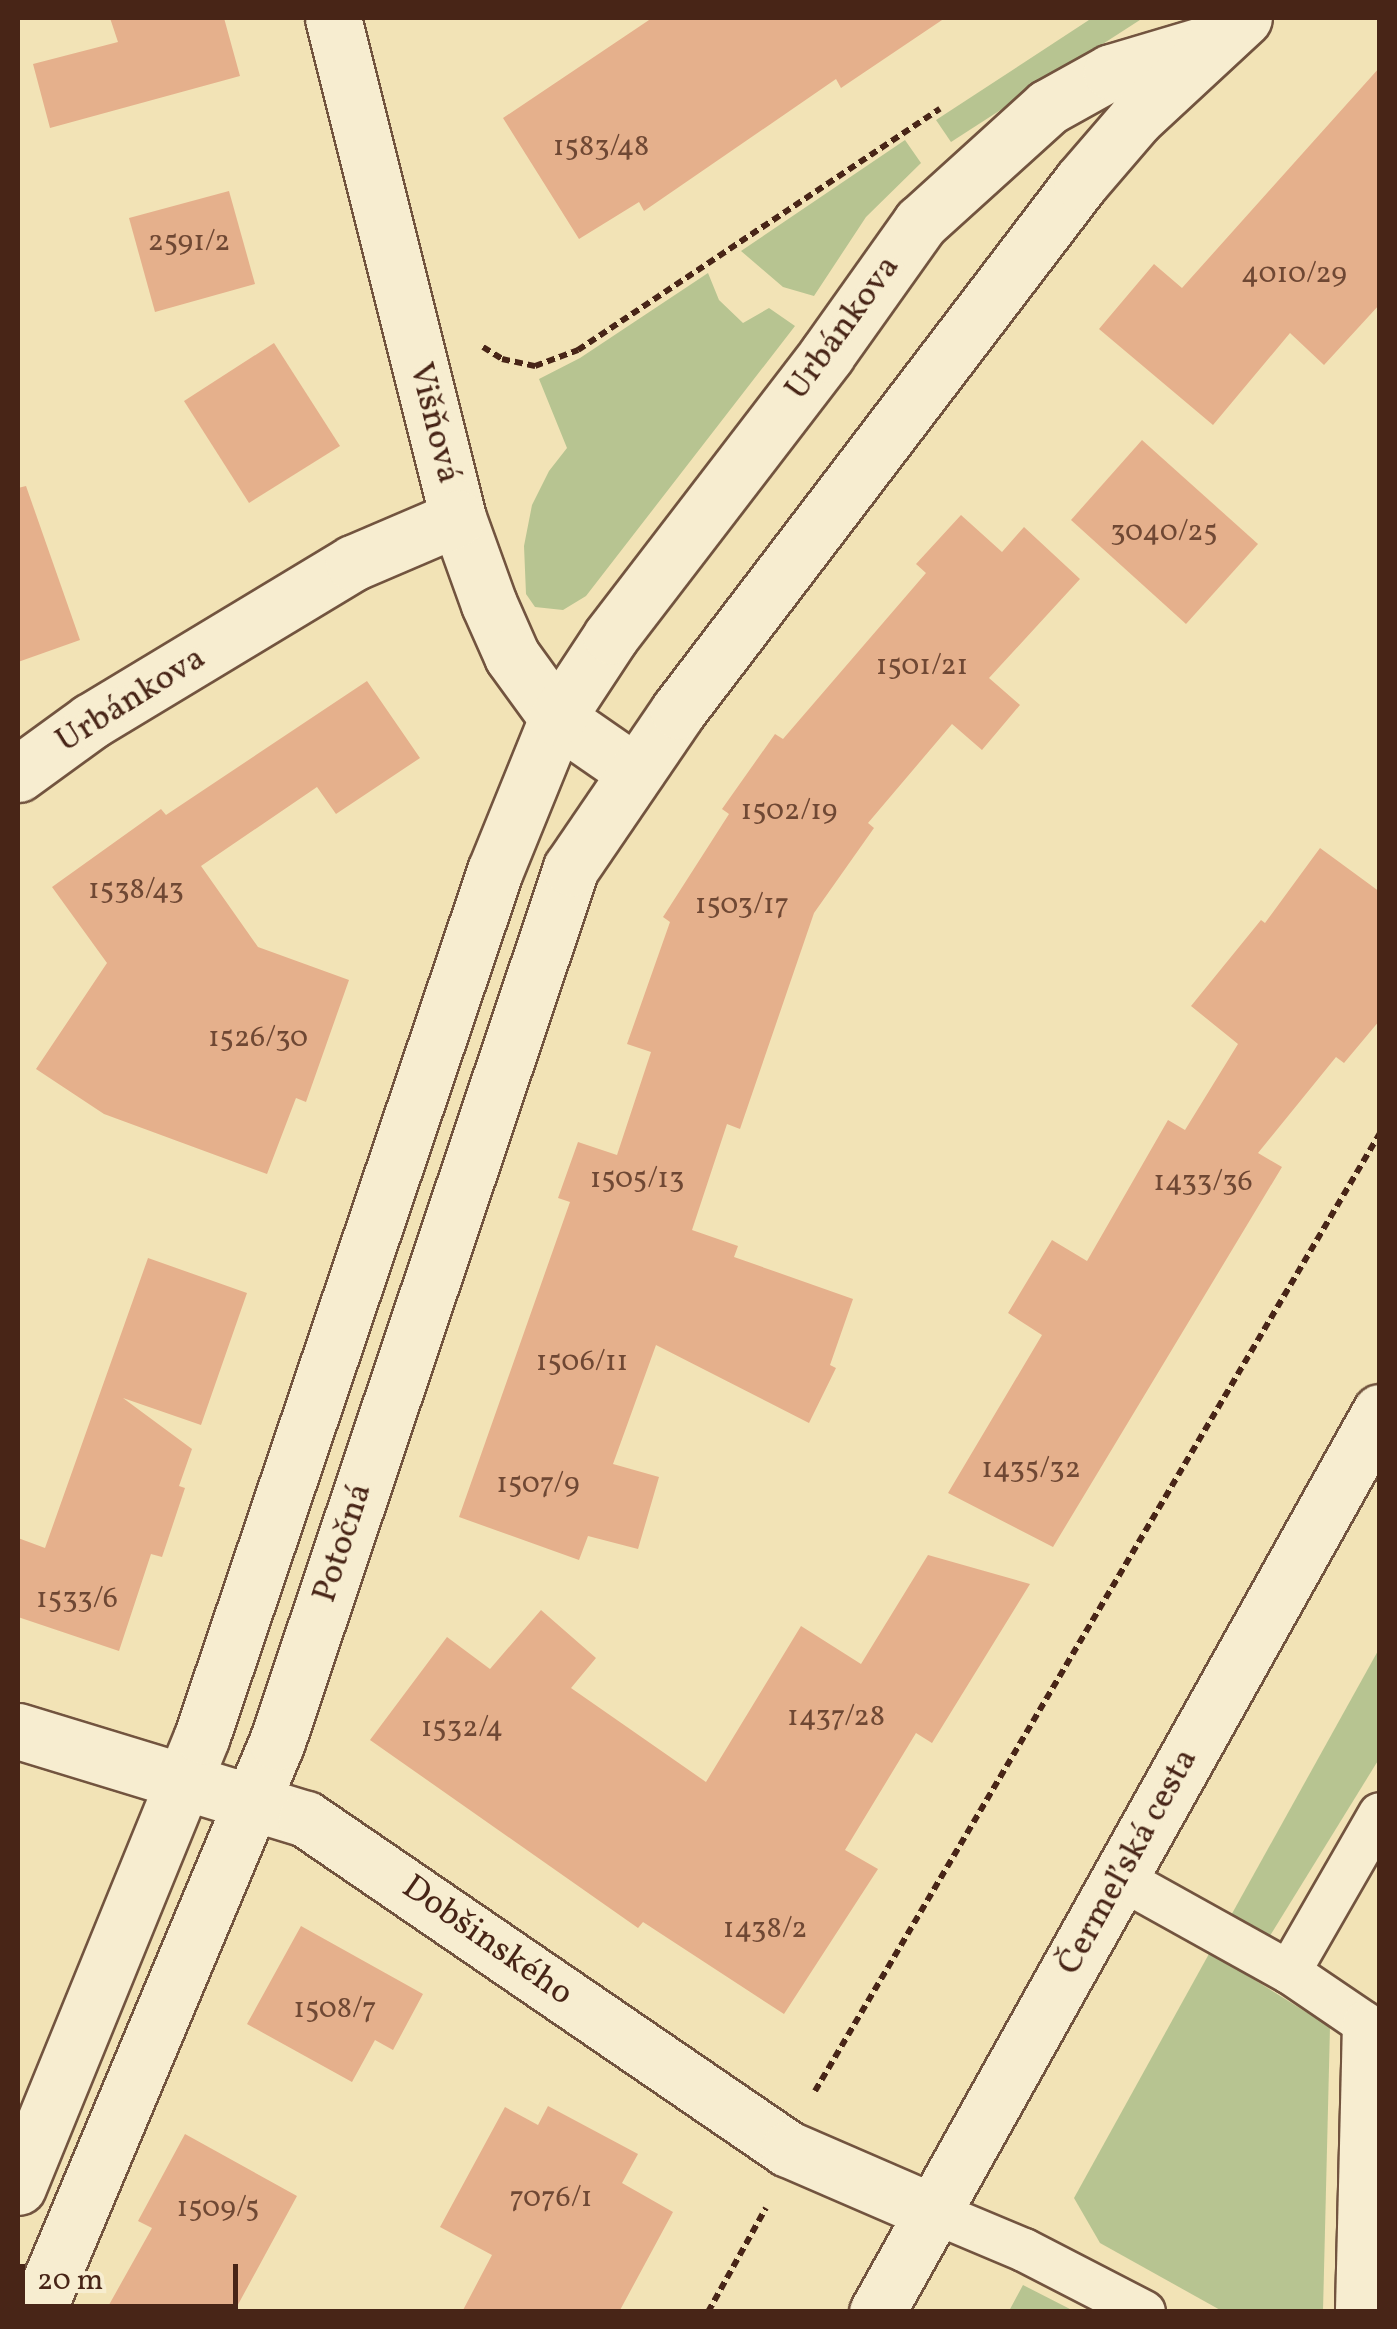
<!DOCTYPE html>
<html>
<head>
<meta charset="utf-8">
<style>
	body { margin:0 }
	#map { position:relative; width:1397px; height:2329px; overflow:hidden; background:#f2e3b6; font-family:Vollkorn,serif }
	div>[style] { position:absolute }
	.green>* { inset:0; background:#b7c491 }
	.building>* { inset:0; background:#e5b08c }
	.path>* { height:6px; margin-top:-3px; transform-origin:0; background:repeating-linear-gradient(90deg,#482517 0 8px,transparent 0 13px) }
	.roads { filter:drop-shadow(2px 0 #72543f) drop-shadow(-2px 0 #72543f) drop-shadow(0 2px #72543f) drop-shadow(0 -2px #72543f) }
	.service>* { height:42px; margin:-21px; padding:0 21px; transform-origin:21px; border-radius:21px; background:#f7edd0 }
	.minor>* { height:55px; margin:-27.5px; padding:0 27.5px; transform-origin:27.5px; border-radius:27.5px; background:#f7edd0 }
	.secondary>* { height:55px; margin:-27.5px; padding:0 27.5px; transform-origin:27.5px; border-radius:27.5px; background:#f7edd0 }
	span { translate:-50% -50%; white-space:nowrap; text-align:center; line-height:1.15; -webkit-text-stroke:10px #f7edd0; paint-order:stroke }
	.number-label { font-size:30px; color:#6f4834 }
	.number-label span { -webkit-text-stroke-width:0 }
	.street-label { font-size:35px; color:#482517 }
	.frame { position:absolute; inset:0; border:20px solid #482517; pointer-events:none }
	.scale { position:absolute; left:20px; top:2264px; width:218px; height:45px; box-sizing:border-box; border:5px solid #482517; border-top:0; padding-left:12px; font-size:30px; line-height:35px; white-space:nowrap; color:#482517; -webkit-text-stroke:8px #f7edd0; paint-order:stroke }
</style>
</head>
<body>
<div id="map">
	<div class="green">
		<div style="clip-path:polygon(1092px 18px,1143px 18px,951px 142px,936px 120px)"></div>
		<div style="clip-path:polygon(905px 140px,921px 163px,866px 217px,814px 296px,783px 287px,741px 251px)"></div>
		<div style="clip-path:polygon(708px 273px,719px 300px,743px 323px,769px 308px,795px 326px,586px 596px,563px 610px,535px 607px,526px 594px,524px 546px,532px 505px,549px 471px,567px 448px,539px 379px,580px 358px)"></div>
		<div style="clip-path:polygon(1379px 1649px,1379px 1759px,1268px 1939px,1229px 1919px)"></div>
		<div style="clip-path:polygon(1210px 1952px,1330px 2027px,1323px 2311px,1222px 2311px,1100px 2243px,1074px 2198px)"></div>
		<div style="clip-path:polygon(1023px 2285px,1068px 2308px,1074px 2311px,1009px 2311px)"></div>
	</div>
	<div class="building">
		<div style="clip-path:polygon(110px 18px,224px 18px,240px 76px,50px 128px,33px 64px,118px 42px)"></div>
		<div style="clip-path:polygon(652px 18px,945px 18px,841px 88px,836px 79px,644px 211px,639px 202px,579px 239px,503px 118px)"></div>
		<div style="clip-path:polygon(1380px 67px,1380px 304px,1324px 365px,1290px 333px,1213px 425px,1099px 329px,1154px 264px,1182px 288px)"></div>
		<div style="clip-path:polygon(229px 191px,255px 284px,155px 312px,129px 218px)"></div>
		<div style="clip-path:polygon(274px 343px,340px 446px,249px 503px,184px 401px)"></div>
		<div style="clip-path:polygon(1142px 440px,1258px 544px,1186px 624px,1071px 520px)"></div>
		<div style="clip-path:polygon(26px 486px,80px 640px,18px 662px,18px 488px)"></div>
		<div style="clip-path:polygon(961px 515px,1002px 552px,1024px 527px,1080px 579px,989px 678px,1020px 705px,982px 750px,952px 724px,868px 823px,874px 828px,814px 913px,740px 1129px,727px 1124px,692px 1230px,738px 1246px,734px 1257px,853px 1299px,830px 1365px,836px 1368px,809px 1423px,656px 1345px,613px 1464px,659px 1477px,638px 1549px,588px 1536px,579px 1560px,459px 1517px,570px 1202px,558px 1198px,578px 1142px,617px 1155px,651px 1052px,627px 1044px,670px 922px,663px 917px,729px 814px,722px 809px,775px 734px,783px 739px,926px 573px,916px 564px)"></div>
		<div style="clip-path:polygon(367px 681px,420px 758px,336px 814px,317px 787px,201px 866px,258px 947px,349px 980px,306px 1102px,296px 1098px,267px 1174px,104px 1114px,36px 1069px,107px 963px,52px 887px,161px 809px,166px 815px)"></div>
		<div style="clip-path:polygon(1320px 848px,1380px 892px,1380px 1020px,1344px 1063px,1336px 1057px,1258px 1153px,1282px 1167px,1053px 1547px,948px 1493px,1042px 1335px,1008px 1313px,1052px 1240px,1087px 1261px,1168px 1120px,1185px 1130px,1238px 1044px,1191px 1006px,1261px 920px,1265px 923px)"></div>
		<div style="clip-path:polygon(148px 1258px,247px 1293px,201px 1425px,123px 1398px,192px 1449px,179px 1486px,185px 1488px,162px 1557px,151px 1554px,119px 1651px,18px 1617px,18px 1538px,45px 1548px)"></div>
		<div style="clip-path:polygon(928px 1555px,1030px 1584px,932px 1743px,916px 1733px,845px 1850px,878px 1869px,784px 2014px,643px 1922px,638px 1928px,370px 1740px,447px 1637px,490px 1669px,541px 1610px,596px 1658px,571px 1688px,706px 1782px,801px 1626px,861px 1664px)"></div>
		<div style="clip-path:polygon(301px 1926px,423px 1994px,393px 2050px,375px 2040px,352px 2082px,247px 2024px)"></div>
		<div style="clip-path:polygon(548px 2106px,638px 2154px,622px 2183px,673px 2212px,619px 2312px,462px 2312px,492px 2255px,440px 2227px,505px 2107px,538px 2125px)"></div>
		<div style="clip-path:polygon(185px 2134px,297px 2196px,234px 2312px,105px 2312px,152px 2228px,138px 2221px)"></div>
	</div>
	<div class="path">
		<div style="left:483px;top:347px;width:22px;rotate:32deg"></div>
		<div style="left:502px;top:359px;width:34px;rotate:12deg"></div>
		<div style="left:535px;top:366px;width:46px;rotate:-20.4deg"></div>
		<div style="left:578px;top:350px;width:435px;rotate:-33.7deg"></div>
		<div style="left:815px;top:2091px;width:1112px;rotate:-59.47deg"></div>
		<div style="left:708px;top:2312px;width:119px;rotate:-60.9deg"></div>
	</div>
	<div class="roads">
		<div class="service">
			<div style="left:1120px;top:1878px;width:193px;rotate:29.1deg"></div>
			<div style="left:1289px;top:1972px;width:91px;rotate:34.2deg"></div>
			<div style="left:1364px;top:2023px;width:289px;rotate:91.4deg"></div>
			<div style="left:1289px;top:1972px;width:182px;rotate:-60.1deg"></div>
			<div style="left:931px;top:2211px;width:101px;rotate:22.8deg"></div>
			<div style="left:1024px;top:2250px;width:135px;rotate:27.3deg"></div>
		</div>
		<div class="minor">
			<div style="left:333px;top:18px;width:515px;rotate:75.96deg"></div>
			<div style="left:458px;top:518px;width:91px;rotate:70.2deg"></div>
			<div style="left:489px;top:604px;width:57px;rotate:66.1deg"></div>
			<div style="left:512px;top:656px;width:77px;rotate:54deg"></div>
			<div style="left:557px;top:718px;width:95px;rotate:34.7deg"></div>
			<div style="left:18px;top:774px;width:90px;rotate:-36deg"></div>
			<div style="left:91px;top:721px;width:306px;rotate:-31.1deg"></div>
			<div style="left:353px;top:563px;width:114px;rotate:-23.2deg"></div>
			<div style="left:18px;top:1731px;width:301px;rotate:17deg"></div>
			<div style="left:306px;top:1819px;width:584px;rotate:34.4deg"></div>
			<div style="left:788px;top:2149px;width:156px;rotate:23.4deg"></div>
			<div style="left:18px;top:2187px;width:487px;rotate:-67.8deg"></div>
			<div style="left:202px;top:1736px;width:913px;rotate:-71.29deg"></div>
			<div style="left:495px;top:871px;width:165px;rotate:-67.9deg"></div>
			<div style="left:557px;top:718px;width:98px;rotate:-56.6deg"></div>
			<div style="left:611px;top:636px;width:355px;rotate:-52.5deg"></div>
			<div style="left:827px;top:354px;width:161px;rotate:-54.6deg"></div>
			<div style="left:920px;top:223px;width:173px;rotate:-42.2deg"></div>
			<div style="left:1048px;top:107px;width:72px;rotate:-29.1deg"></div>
			<div style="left:1111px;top:72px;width:101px;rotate:-16.6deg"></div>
			<div style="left:37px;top:2312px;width:618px;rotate:-67.17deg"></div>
			<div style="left:277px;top:1742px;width:922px;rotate:-71.41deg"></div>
			<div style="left:571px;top:868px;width:190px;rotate:-55.7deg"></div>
			<div style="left:678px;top:711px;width:665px;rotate:-52.7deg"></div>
			<div style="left:1081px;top:182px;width:84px;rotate:-49.3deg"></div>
			<div style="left:1136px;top:118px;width:147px;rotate:-42.8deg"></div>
		</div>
		<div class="secondary">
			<div style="left:877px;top:2312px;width:1031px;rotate:-60.8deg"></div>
		</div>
	</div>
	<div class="number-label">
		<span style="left:601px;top:147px">1583/48</span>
		<span style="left:189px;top:242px">2591/2</span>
		<span style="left:1294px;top:274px">4010/29</span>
		<span style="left:1164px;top:532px">3040/25</span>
		<span style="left:922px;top:666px">1501/21</span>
		<span style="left:789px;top:811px">1502/19</span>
		<span style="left:136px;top:890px">1538/43</span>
		<span style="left:742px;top:905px">1503/17</span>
		<span style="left:258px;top:1038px">1526/30</span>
		<span style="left:637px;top:1179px">1505/13</span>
		<span style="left:1203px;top:1182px">1433/36</span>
		<span style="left:582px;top:1362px">1506/11</span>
		<span style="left:1031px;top:1469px">1435/32</span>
		<span style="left:538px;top:1484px">1507/9</span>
		<span style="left:77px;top:1599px">1533/6</span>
		<span style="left:836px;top:1717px">1437/28</span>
		<span style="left:462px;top:1728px">1532/4</span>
		<span style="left:765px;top:1929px">1438/2</span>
		<span style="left:335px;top:2009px">1508/7</span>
		<span style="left:551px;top:2198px">7076/1</span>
		<span style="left:218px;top:2208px">1509/5</span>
	</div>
	<div class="street-label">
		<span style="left:843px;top:328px;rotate:-54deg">Urbánkova</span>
		<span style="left:434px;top:423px;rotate:76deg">Višňová</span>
		<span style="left:131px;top:700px;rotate:-32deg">Urbánkova</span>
		<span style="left:343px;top:1543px;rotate:-72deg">Potočná</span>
		<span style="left:1128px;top:1862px;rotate:-61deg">Čermeľská cesta</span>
		<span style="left:487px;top:1941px;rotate:35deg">Dobšinského</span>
	</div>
	<div class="frame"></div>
	<div class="scale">20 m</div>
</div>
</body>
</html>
